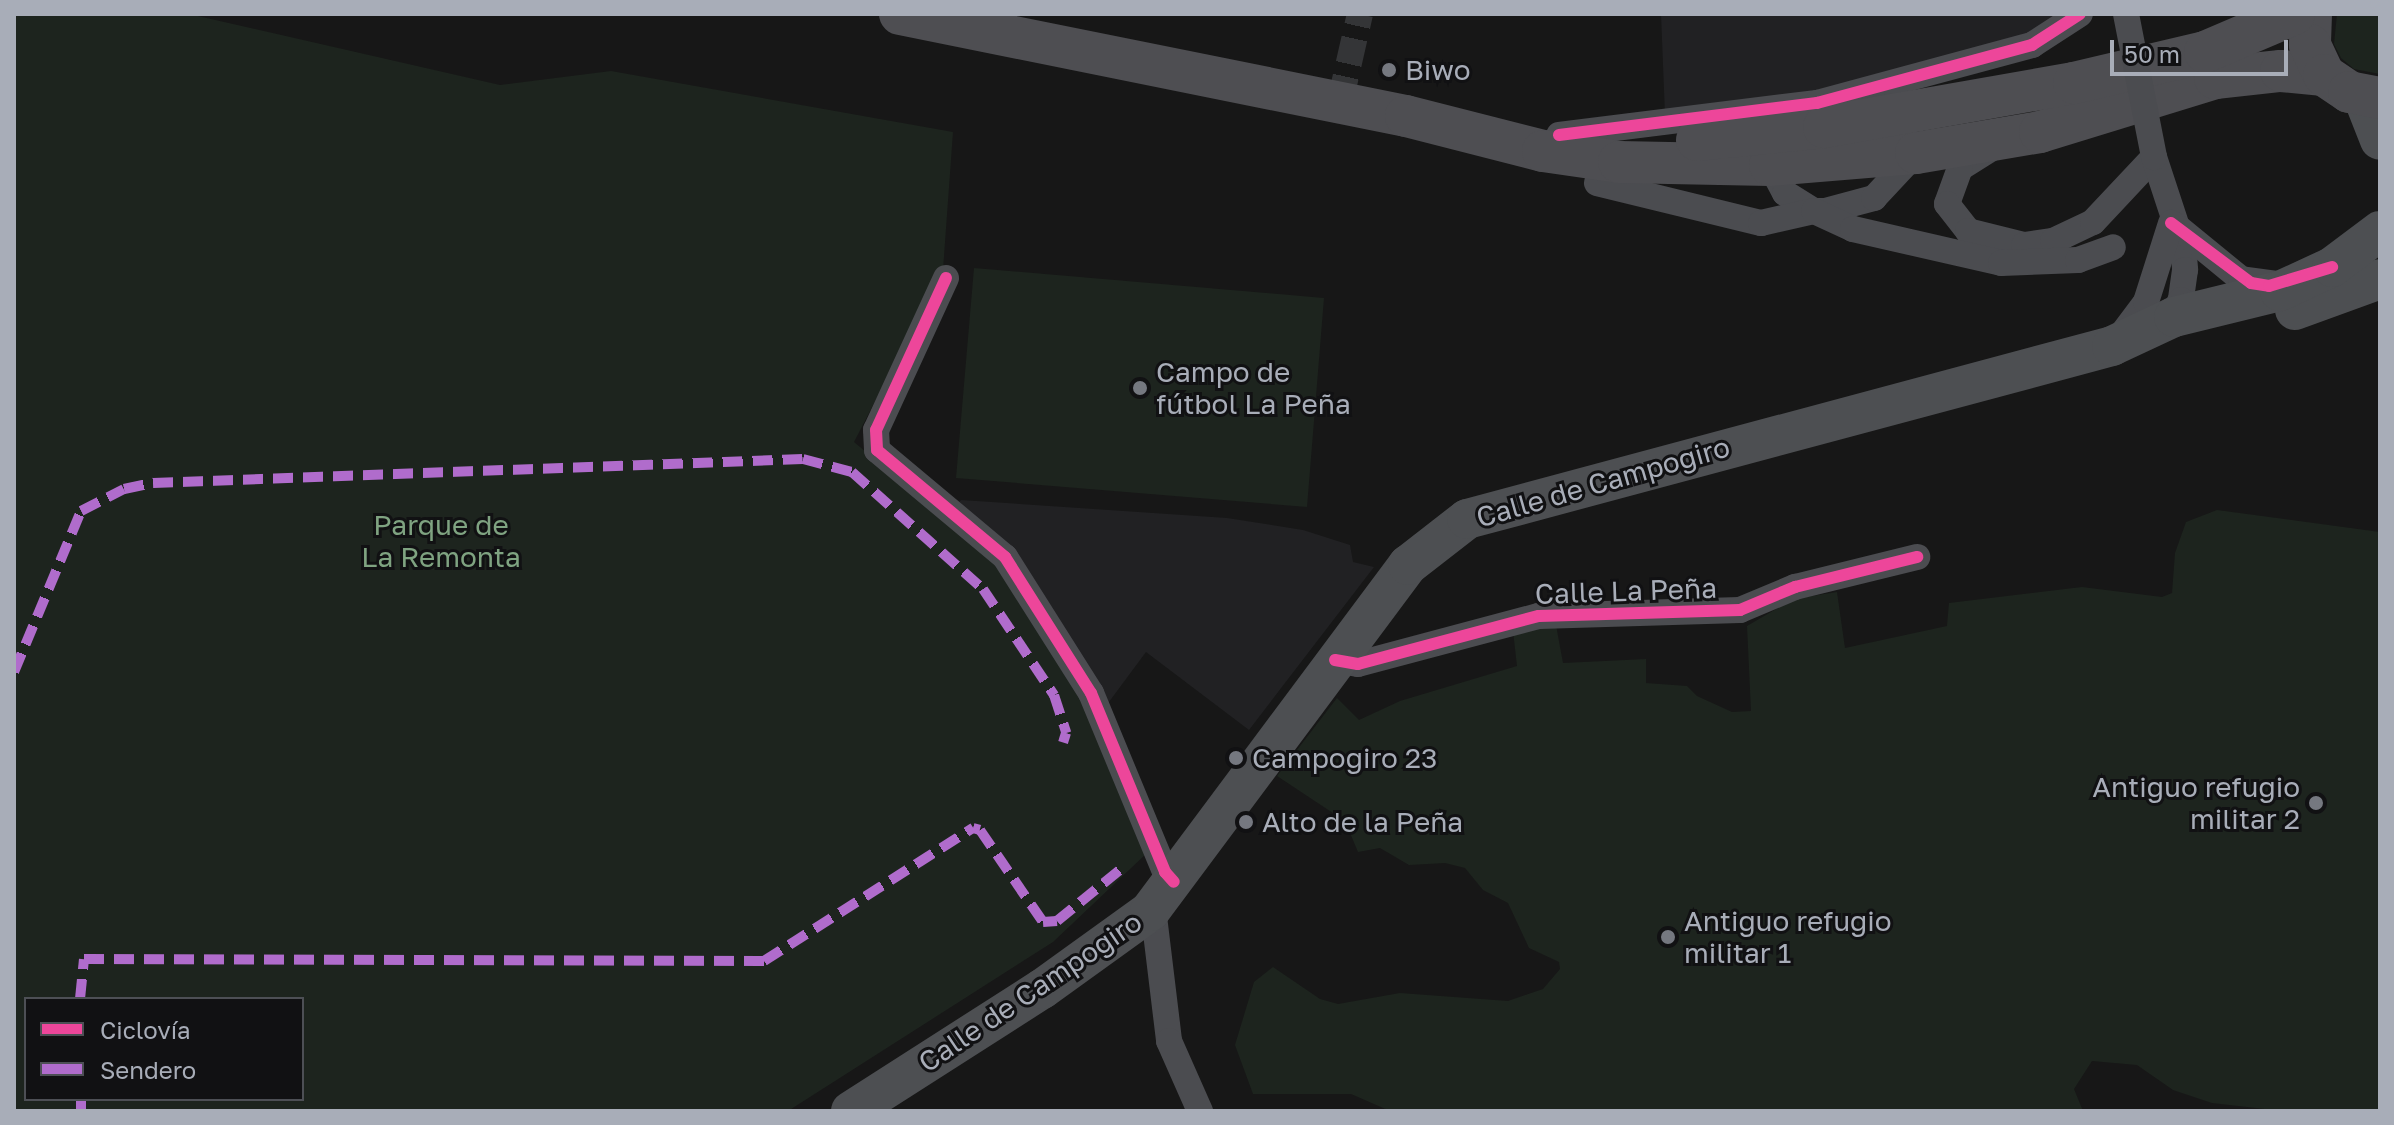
<!DOCTYPE html>
<html>
<head>
<meta charset="utf-8">
<style>
	body { margin:0 }
	#map { position:relative; width:2394px; height:1125px; overflow:hidden; background:#171717; font-family:"Golos Text",sans-serif }
	div>[style] { position:absolute }
	.built>* { inset:0; background:#212123 }
	.green>* { inset:0; background:#1d241e }
	.minor-tunnel>* { height:26px; margin-top:-13px; transform-origin:0; background:repeating-linear-gradient(90deg,#343537 0 26px,transparent 0 39px) }
	.minor>* { height:26px; margin:-13px; padding:0 13px; transform-origin:13px; border-radius:13px; background:#4b4c50 }
	.primary>* { height:40px; margin:-20px; padding:0 20px; transform-origin:20px; border-radius:20px; background:#4d4f52 }
	.trunk>* { height:42px; margin:-21px; padding:0 21px; transform-origin:21px; border-radius:21px; background:#4e4e52 }
	.minor-bridge>* { height:26px; margin:-13px; padding:0 13px; transform-origin:13px; border-radius:13px; background:#4b4c50 }
	.quiet>* { height:10px; margin-top:-5px; transform-origin:0; background:repeating-linear-gradient(90deg,#b06ccc 0 20px,transparent 0 30px) }
	.cycleway>* { height:12px; margin:-6px; padding:0 6px; transform-origin:6px; border-radius:6px; background:#ed469a }
	.dots>* { width:22px; height:22px; translate:-50% -50%; box-sizing:border-box; border:4px solid #111113; border-radius:50% }
	span { translate:-50% -50%; white-space:nowrap; text-align:center; line-height:1.15; -webkit-text-stroke:6px #111113; paint-order:stroke }
	.poi-label { font-size:28px; color:#a8adb8 }
	.left { translate:0 -50%; text-align:left }
	.right { translate:-100% -50%; text-align:right }
	.street-label { font-size:28px; color:#a8adb8 }
	.park-label { font-size:28px; color:#7fa381 }
	.frame { position:absolute; inset:0; border:16px solid #a8adb8; pointer-events:none }
	.legend { position:absolute; left:24px; top:997px; width:280px; height:104px; box-sizing:border-box; background:#111113; border:2px solid #4d4f55; margin:0; padding:10px 14px; list-style:none; font-size:24px; color:#a8adb8 }
	.legend li { display:flex; align-items:center; gap:16px; height:40px }
	.legend b { width:40px; border:2px solid #4d4f55 }
	.scale { position:absolute; left:2110px; top:40px; width:178px; height:36px; box-sizing:border-box; border:4px solid #a8adb8; border-top:0; padding-left:10px; font-size:24px; line-height:28px; white-space:nowrap; color:#a8adb8; -webkit-text-stroke:6px #111113; paint-order:stroke }
</style>
</head>
<body>
<div id="map">
	<div class="built">
		<div style="clip-path:polygon(1661px 14px,2056px 14px,2042px 27px,1990px 47px,1866px 82px,1665px 115px)"></div>
		<div style="clip-path:polygon(961px 500px,1227px 518px,1303px 530px,1350px 545px,1353px 562px,1374px 567px,1249px 730px,1146px 652px,1103px 710px,953px 509px)"></div>
	</div>
	<div class="green">
		<div style="clip-path:polygon(evenodd,14px 14px,189px 14px,500px 85px,611px 71px,953px 132px,943px 270px,854px 442px,1000px 563px,1068px 670px,1148px 852px,1053px 942px,788px 1111px,14px 1111px,14px 14px,26px 999px,302px 999px,302px 1099px,26px 1099px,26px 999px)"></div>
		<div style="clip-path:polygon(2337px 14px,2380px 14px,2380px 74px,2354px 69px,2341px 58px,2334px 44px)"></div>
		<div style="clip-path:polygon(974px 268px,1324px 298px,1307px 507px,956px 478px)"></div>
		<div style="clip-path:polygon(2217px 510px,2380px 532px,2380px 1111px,2282px 1111px,2212px 1103px,2173px 1090px,2137px 1065px,2092px 1061px,2074px 1089px,2083px 1111px,1390px 1111px,1351px 1094px,1253px 1094px,1235px 1045px,1254px 982px,1273px 967px,1320px 999px,1338px 1004px,1400px 993px,1508px 1001px,1543px 989px,1560px 969px,1559px 962px,1529px 948px,1508px 903px,1483px 890px,1465px 868px,1445px 863px,1409px 865px,1380px 848px,1358px 852px,1345px 821px,1277px 776px,1337px 698px,1359px 720px,1400px 701px,1517px 666px,1513px 631px,1556px 625px,1563px 663px,1646px 659px,1646px 683px,1687px 686px,1697px 696px,1732px 712px,1751px 711px,1747px 626px,1793px 599px,1837px 592px,1845px 648px,1947px 626px,1949px 603px,2082px 587px,2162px 597px,2172px 593px,2175px 553px,2186px 522px)"></div>
	</div>
	<div class="minor-tunnel">
		<div style="left:1340px;top:102px;width:90px;rotate:-77.2deg"></div>
	</div>
	<div class="minor">
		<div style="left:1559px;top:135px;width:260px;rotate:-7.1deg"></div>
		<div style="left:1817px;top:103px;width:223px;rotate:-15.1deg"></div>
		<div style="left:2032px;top:45px;width:57px;rotate:-32.9deg"></div>
		<div style="left:1992px;top:148px;width:38px;rotate:148deg"></div>
		<div style="left:1960px;top:168px;width:38px;rotate:110deg"></div>
		<div style="left:1947px;top:204px;width:34px;rotate:52deg"></div>
		<div style="left:1968px;top:231px;width:58px;rotate:14deg"></div>
		<div style="left:2024px;top:245px;width:29px;rotate:-8deg"></div>
		<div style="left:2053px;top:241px;width:44px;rotate:-25.4deg"></div>
		<div style="left:2093px;top:222px;width:89px;rotate:-46.8deg"></div>
		<div style="left:2154px;top:157px;width:93px;rotate:71.8deg"></div>
		<div style="left:2183px;top:245px;width:25px;rotate:85deg"></div>
		<div style="left:2185px;top:270px;width:30px;rotate:98deg"></div>
		<div style="left:2181px;top:300px;width:27px;rotate:121deg"></div>
		<div style="left:1774px;top:156px;width:10px;rotate:114deg"></div>
		<div style="left:1770px;top:165px;width:32px;rotate:62deg"></div>
		<div style="left:1785px;top:193px;width:34px;rotate:32deg"></div>
		<div style="left:1814px;top:211px;width:11px"></div>
		<div style="left:1825px;top:211px;width:51px;rotate:-14.9deg"></div>
		<div style="left:1874px;top:198px;width:62px;rotate:-47deg"></div>
		<div style="left:1597px;top:183px;width:169px;rotate:13.7deg"></div>
		<div style="left:1761px;top:223px;width:54px;rotate:-12.8deg"></div>
		<div style="left:1814px;top:211px;width:43px;rotate:24.8deg"></div>
		<div style="left:1853px;top:229px;width:152px;rotate:12.9deg"></div>
		<div style="left:2001px;top:263px;width:77px;rotate:-2.2deg"></div>
		<div style="left:2078px;top:260px;width:37px;rotate:-20deg"></div>
		<div style="left:2175px;top:225px;width:85px;rotate:39.3deg"></div>
		<div style="left:2241px;top:279px;width:34px;rotate:8deg"></div>
		<div style="left:946px;top:278px;width:167px;rotate:114.7deg"></div>
		<div style="left:876px;top:430px;width:20px;rotate:87deg"></div>
		<div style="left:877px;top:450px;width:167px;rotate:39.9deg"></div>
		<div style="left:1005px;top:557px;width:161px;rotate:57.7deg"></div>
		<div style="left:1091px;top:693px;width:194px;rotate:67.5deg"></div>
		<div style="left:1165px;top:872px;width:13px;rotate:48deg"></div>
		<div style="left:2119px;top:338px;width:45px;rotate:-53.1deg"></div>
		<div style="left:2146px;top:302px;width:83px;rotate:-72.4deg"></div>
		<div style="left:1335px;top:660px;width:23px;rotate:10deg"></div>
		<div style="left:1358px;top:664px;width:187px;rotate:-14.9deg"></div>
		<div style="left:1539px;top:616px;width:201px;rotate:-1.7deg"></div>
		<div style="left:1740px;top:610px;width:60px;rotate:-22.7deg"></div>
		<div style="left:1795px;top:587px;width:126px;rotate:-13.8deg"></div>
		<div style="left:1153px;top:908px;width:134px;rotate:83.1deg"></div>
		<div style="left:1169px;top:1041px;width:77px;rotate:66.1deg"></div>
	</div>
	<div class="primary">
		<div style="left:2363px;top:97px;width:46px;rotate:68.4deg"></div>
		<div style="left:2295px;top:310px;width:90px;rotate:-20deg"></div>
		<div style="left:851px;top:1111px;width:227px;rotate:-32.6deg"></div>
		<div style="left:1042px;top:989px;width:133px;rotate:-35.8deg"></div>
		<div style="left:1150px;top:911px;width:432px;rotate:-53.3deg"></div>
		<div style="left:1408px;top:565px;width:75px;rotate:-37.9deg"></div>
		<div style="left:1467px;top:519px;width:668px;rotate:-15.01deg"></div>
		<div style="left:2112px;top:346px;width:68px;rotate:-25.1deg"></div>
		<div style="left:2174px;top:317px;width:109px;rotate:-13.8deg"></div>
		<div style="left:2280px;top:291px;width:57px;rotate:-24.8deg"></div>
		<div style="left:2332px;top:267px;width:60px;rotate:-36.9deg"></div>
	</div>
	<div class="trunk">
		<div style="left:900px;top:14px;width:516px;rotate:11.4deg"></div>
		<div style="left:1406px;top:116px;width:141px;rotate:14.3deg"></div>
		<div style="left:1543px;top:151px;width:77px;rotate:8.2deg"></div>
		<div style="left:1619px;top:162px;width:151px;rotate:1.1deg"></div>
		<div style="left:1770px;top:165px;width:146px;rotate:-4.7deg"></div>
		<div style="left:1916px;top:153px;width:126px;rotate:-9.6deg"></div>
		<div style="left:2040px;top:132px;width:183px;rotate:-17.1deg"></div>
		<div style="left:2215px;top:78px;width:66px;rotate:-6.1deg"></div>
		<div style="left:2281px;top:71px;width:43px;rotate:5.3deg"></div>
		<div style="left:2311px;top:14px;width:31px;rotate:92deg"></div>
		<div style="left:2310px;top:45px;width:33px;rotate:65deg"></div>
		<div style="left:2324px;top:75px;width:30px;rotate:34deg"></div>
		<div style="left:2349px;top:92px;width:32px;rotate:11deg"></div>
		<div style="left:1697px;top:140px;width:128px;rotate:-5.8deg"></div>
		<div style="left:1824px;top:127px;width:254px;rotate:-10deg"></div>
		<div style="left:2074px;top:83px;width:135px;rotate:-13.3deg"></div>
		<div style="left:2205px;top:52px;width:97px;rotate:-23.1deg"></div>
	</div>
	<div class="minor-bridge">
		<div style="left:2126px;top:14px;width:146px;rotate:78.9deg"></div>
	</div>
	<div class="quiet">
		<div style="left:14px;top:672px;width:174px;rotate:-67.4deg"></div>
		<div style="left:81px;top:511px;width:48px;rotate:-27.1deg"></div>
		<div style="left:124px;top:489px;width:30px;rotate:-12deg"></div>
		<div style="left:153px;top:483px;width:650px;rotate:-2.11deg"></div>
		<div style="left:803px;top:459px;width:51px;rotate:14.9deg"></div>
		<div style="left:852px;top:472px;width:176px;rotate:41.8deg"></div>
		<div style="left:983px;top:589px;width:128px;rotate:56.2deg"></div>
		<div style="left:1054px;top:695px;width:40px;rotate:72deg"></div>
		<div style="left:1066px;top:733px;width:10px;rotate:107deg"></div>
		<div style="left:80px;top:999px;width:40px;rotate:-84.3deg"></div>
		<div style="left:84px;top:959px;width:680px;rotate:0.17deg"></div>
		<div style="left:764px;top:961px;width:248px;rotate:-32.5deg"></div>
		<div style="left:973px;top:828px;width:7px;rotate:16deg"></div>
		<div style="left:980px;top:830px;width:112px;rotate:55.6deg"></div>
		<div style="left:1043px;top:922px;width:14px;rotate:-4deg"></div>
		<div style="left:1057px;top:921px;width:89px;rotate:-39.1deg"></div>
		<div style="left:81px;top:1099px;width:12px;rotate:90deg"></div>
	</div>
	<div class="cycleway">
		<div style="left:1559px;top:135px;width:260px;rotate:-7.1deg"></div>
		<div style="left:1817px;top:103px;width:223px;rotate:-15.1deg"></div>
		<div style="left:2032px;top:45px;width:57px;rotate:-32.9deg"></div>
		<div style="left:2171px;top:223px;width:100px;rotate:36.9deg"></div>
		<div style="left:2251px;top:283px;width:18px;rotate:9deg"></div>
		<div style="left:2269px;top:286px;width:66px;rotate:-16.8deg"></div>
		<div style="left:946px;top:278px;width:167px;rotate:114.7deg"></div>
		<div style="left:876px;top:430px;width:20px;rotate:87deg"></div>
		<div style="left:877px;top:450px;width:167px;rotate:39.9deg"></div>
		<div style="left:1005px;top:557px;width:161px;rotate:57.7deg"></div>
		<div style="left:1091px;top:693px;width:194px;rotate:67.5deg"></div>
		<div style="left:1165px;top:872px;width:13px;rotate:48deg"></div>
		<div style="left:1335px;top:660px;width:23px;rotate:10deg"></div>
		<div style="left:1358px;top:664px;width:187px;rotate:-14.9deg"></div>
		<div style="left:1539px;top:616px;width:201px;rotate:-1.7deg"></div>
		<div style="left:1740px;top:610px;width:60px;rotate:-22.7deg"></div>
		<div style="left:1795px;top:587px;width:126px;rotate:-13.8deg"></div>
	</div>
	<div class="dots">
		<div style="left:1389px;top:70px;background:#757880"></div>
		<div style="left:1140px;top:388px;background:#757880"></div>
		<div style="left:1236px;top:758px;background:#757880"></div>
		<div style="left:2316px;top:803px;background:#757880"></div>
		<div style="left:1246px;top:822px;background:#757880"></div>
		<div style="left:1668px;top:937px;background:#757880"></div>
	</div>
	<div class="poi-label">
		<span class="left" style="left:1405px;top:70px">Biwo</span>
		<span class="left" style="left:1156px;top:388px">Campo de<br>fútbol La Peña</span>
		<span class="left" style="left:1252px;top:758px">Campogiro 23</span>
		<span class="right" style="left:2300px;top:803px">Antiguo refugio<br>militar 2</span>
		<span class="left" style="left:1262px;top:822px">Alto de la Peña</span>
		<span class="left" style="left:1684px;top:937px">Antiguo refugio<br>militar 1</span>
	</div>
	<div class="street-label">
		<span style="left:1603px;top:482px;rotate:-16deg">Calle de Campogiro</span>
		<span style="left:1626px;top:591px;rotate:-2deg">Calle La Peña</span>
		<span style="left:1030px;top:992px;rotate:-34deg">Calle de Campogiro</span>
	</div>
	<div class="park-label">
		<span style="left:441px;top:541px">Parque de<br>La Remonta</span>
	</div>
	<div class="frame"></div>
	<ul class="legend">
	<li><b style="height:10px;background:#ed469a"></b>Ciclovía</li>
	<li><b style="height:10px;background:#b06ccc"></b>Sendero</li>
	</ul>
	<div class="scale">50 m</div>
</div>
</body>
</html>
